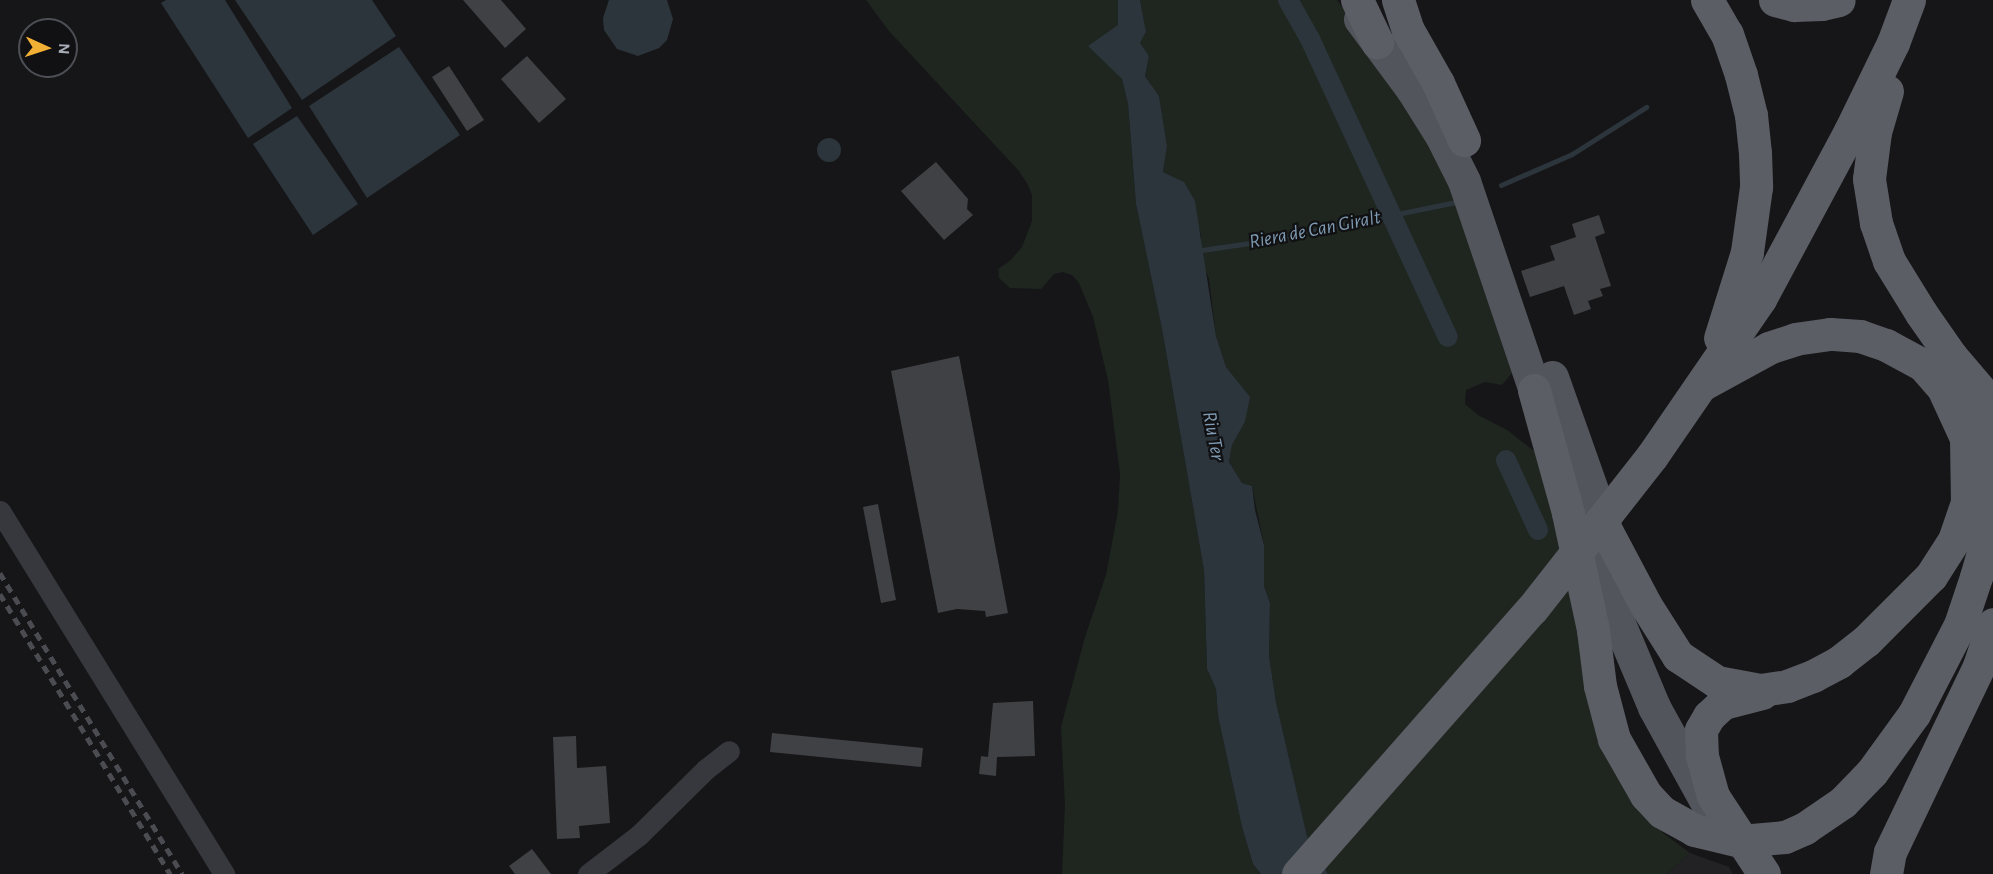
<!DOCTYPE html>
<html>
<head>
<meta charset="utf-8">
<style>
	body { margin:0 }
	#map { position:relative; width:1993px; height:874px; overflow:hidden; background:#161618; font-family:"Alegreya Sans",sans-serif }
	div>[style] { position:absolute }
	.built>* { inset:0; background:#222225 }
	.green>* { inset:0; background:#1e261f }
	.water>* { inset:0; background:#2c353c }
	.round { border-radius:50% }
	.stream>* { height:5px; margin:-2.5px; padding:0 2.5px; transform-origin:2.5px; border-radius:2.5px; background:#2c353c }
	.canal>* { height:20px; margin:-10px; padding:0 10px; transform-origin:10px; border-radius:10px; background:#2c353c }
	.building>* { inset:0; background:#404145 }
	.minor>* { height:21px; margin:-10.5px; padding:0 10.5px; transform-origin:10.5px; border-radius:10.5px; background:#37383d }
	.primary>* { height:33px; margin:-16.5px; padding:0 16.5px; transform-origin:16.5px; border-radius:16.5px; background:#53555c }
	.trunk>* { height:33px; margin:-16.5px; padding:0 16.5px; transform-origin:16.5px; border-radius:16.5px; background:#5b5e65 }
	.rail>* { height:4.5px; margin-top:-2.25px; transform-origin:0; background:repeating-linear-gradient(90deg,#4a4c52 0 8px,transparent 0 14px) }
	.trunk-bridge>* { height:33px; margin:-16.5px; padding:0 16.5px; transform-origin:16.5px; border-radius:16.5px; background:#5b5e65 }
	span { translate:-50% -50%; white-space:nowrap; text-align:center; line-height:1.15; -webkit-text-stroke:4.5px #111113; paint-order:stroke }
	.water-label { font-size:20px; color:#7f9bb3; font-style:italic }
	.north { position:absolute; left:18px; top:18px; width:60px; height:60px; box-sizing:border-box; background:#111113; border:2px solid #4d4f55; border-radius:50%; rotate:93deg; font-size:16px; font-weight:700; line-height:24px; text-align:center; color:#a8adb8 }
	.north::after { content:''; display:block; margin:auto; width:21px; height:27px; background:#f2b134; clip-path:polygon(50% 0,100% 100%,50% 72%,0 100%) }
</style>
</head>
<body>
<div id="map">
	<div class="built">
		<div style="clip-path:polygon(1690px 853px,1729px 867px,1733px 874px,1667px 874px)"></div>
	</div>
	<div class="green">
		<div style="clip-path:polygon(866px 0,1118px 0,1118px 25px,1107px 62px,1122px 79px,1128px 104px,1136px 204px,1162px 329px,1204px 570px,1207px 669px,1216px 689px,1218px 716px,1242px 827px,1253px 864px,1261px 874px,1062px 874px,1065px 805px,1061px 727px,1085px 637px,1106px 575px,1118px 511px,1120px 474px,1108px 380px,1093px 317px,1079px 283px,1072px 275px,1063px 272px,1054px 274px,1041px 289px,1010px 288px,999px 278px,998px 269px,1011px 260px,1022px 247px,1032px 221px,1032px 195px,1028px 185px,1019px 171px,889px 31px)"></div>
		<div style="clip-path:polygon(1140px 0,1337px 0,1435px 141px,1516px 368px,1502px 385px,1485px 382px,1466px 390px,1465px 404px,1478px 415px,1507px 430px,1538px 454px,1620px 778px,1663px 833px,1690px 853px,1667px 874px,1328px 874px,1307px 836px,1276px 702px,1269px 656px,1270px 603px,1264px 586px,1264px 545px,1252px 486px,1242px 483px,1229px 462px,1232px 445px,1245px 422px,1249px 397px,1226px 367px,1216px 336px,1209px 279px,1202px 261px,1201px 235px,1183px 182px,1163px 172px,1167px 146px,1159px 96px,1145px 76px,1149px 56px,1140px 43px,1146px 32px)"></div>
	</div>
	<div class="water">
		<div style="clip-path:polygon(166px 0,225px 0,292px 108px,248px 138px,161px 3px)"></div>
		<div style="clip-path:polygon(235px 0,372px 0,396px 36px,302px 100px)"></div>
		<div style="clip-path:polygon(609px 0,667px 0,673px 19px,667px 40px,659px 48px,638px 56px,617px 49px,604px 30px,603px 18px)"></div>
		<div style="clip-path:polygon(1118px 0,1140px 0,1146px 32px,1140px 43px,1149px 56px,1145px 76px,1159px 96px,1167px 146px,1163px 172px,1184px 182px,1195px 201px,1216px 336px,1226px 367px,1250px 397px,1245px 422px,1232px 445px,1229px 462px,1242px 483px,1252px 486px,1255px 510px,1264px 545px,1264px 586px,1270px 603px,1269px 656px,1276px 702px,1307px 836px,1328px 874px,1261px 874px,1253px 864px,1242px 827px,1218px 716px,1216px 689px,1207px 669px,1204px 570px,1162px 329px,1136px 204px,1128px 104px,1122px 79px,1088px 46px,1118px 25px)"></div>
		<div style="clip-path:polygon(399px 47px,460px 135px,367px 198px,309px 106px)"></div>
		<div style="clip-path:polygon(297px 116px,358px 204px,313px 235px,253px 144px)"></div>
		<div class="round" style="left:817px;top:138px;width:24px;height:24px"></div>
	</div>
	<div class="stream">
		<div style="left:1501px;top:185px;width:77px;rotate:-23.6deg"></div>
		<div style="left:1572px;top:154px;width:88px;rotate:-32.4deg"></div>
		<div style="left:1195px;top:251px;width:69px;rotate:-8.4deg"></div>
		<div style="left:1263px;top:241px;width:197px;rotate:-11.4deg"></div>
	</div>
	<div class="canal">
		<div style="left:1288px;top:0;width:45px;rotate:60.6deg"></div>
		<div style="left:1310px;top:39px;width:328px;rotate:65.2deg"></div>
		<div style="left:1506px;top:460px;width:77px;rotate:65.4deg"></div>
	</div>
	<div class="building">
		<div style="clip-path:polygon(463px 0,501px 0,526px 29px,505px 48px)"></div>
		<div style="clip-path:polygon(527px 56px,566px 99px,539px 123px,501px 79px)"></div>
		<div style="clip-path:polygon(449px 66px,484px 120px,467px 131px,432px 77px)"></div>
		<div style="clip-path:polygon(936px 162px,968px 199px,967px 209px,973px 215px,944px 240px,901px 191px)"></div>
		<div style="clip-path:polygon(1599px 215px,1605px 233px,1595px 237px,1611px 286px,1600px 289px,1603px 296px,1588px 301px,1591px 309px,1574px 315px,1564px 286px,1530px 297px,1521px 271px,1555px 260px,1550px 246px,1576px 237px,1572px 224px)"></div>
		<div style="clip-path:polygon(959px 356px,1008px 613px,986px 617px,985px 611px,957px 609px,938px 613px,891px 371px)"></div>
		<div style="clip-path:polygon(878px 504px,896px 600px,881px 603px,863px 507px)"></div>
		<div style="clip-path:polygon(1033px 701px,1035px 756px,997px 757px,996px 776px,979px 774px,981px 756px,988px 757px,993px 703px)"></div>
		<div style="clip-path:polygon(772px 733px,923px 748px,921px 767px,770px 752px)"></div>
		<div style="clip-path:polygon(576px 736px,577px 768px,606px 766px,610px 823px,579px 826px,580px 838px,557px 839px,553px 737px)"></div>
		<div style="clip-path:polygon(532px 849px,551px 874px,515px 874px,509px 866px)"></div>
	</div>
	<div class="minor">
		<div style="left:0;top:511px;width:427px;rotate:58.3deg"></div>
		<div style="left:588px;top:874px;width:64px;rotate:-37.4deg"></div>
		<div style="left:639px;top:835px;width:94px;rotate:-44.6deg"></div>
		<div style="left:706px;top:769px;width:29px;rotate:-38deg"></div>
	</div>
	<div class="primary">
		<div style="left:1360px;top:19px;width:87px;rotate:53.4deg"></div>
		<div style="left:1412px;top:89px;width:57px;rotate:58deg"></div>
		<div style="left:1442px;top:137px;width:49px;rotate:63.4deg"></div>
		<div style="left:1464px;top:181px;width:250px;rotate:71.3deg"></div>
		<div style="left:1552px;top:377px;width:171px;rotate:70.5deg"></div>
		<div style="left:1579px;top:514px;width:106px;rotate:70.2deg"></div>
		<div style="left:1615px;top:614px;width:101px;rotate:67.2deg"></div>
		<div style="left:1654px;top:707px;width:116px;rotate:61.2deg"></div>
	</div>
	<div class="trunk">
		<div style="left:1357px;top:0;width:47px;rotate:64.5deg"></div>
		<div style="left:1398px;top:0;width:32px;rotate:72deg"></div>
		<div style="left:1408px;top:30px;width:61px;rotate:60.5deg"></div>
		<div style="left:1438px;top:83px;width:63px;rotate:65.5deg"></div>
		<div style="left:1707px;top:0;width:39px;rotate:60deg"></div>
		<div style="left:1727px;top:34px;width:43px;rotate:71.1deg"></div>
		<div style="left:1741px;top:75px;width:41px;rotate:76deg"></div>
		<div style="left:1751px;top:115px;width:38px;rotate:84deg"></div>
		<div style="left:1755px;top:153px;width:34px;rotate:88deg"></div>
		<div style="left:1756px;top:187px;width:66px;rotate:97.9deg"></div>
		<div style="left:1747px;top:252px;width:90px;rotate:107.4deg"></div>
		<div style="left:1775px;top:0;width:20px;rotate:15deg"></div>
		<div style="left:1794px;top:5px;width:28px;rotate:-2deg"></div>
		<div style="left:1822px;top:4px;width:17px;rotate:-13deg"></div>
		<div style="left:1887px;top:91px;width:43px;rotate:106.3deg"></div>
		<div style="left:1875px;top:132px;width:47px;rotate:97.3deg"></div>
		<div style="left:1869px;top:179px;width:45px;rotate:81deg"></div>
		<div style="left:1876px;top:223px;width:40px;rotate:71.1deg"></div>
		<div style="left:1889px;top:261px;width:61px;rotate:58.4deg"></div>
		<div style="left:1921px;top:313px;width:52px;rotate:55.1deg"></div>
		<div style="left:1951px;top:356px;width:62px;rotate:49.6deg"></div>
		<div style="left:1991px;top:403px;width:8px;rotate:76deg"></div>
		<div style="left:1534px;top:390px;width:128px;rotate:74.5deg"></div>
		<div style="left:1568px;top:513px;width:120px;rotate:77.9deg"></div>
		<div style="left:1593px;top:630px;width:56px;rotate:82.9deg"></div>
		<div style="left:1600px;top:686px;width:55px;rotate:75.2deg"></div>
		<div style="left:1614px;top:739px;width:64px;rotate:60.3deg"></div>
		<div style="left:1646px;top:795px;width:23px;rotate:47deg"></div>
		<div style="left:1974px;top:394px;width:55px;rotate:70.9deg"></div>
		<div style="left:1992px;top:446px;width:38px;rotate:88deg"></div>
		<div style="left:1652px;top:456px;width:191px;rotate:-55.5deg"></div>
		<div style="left:1760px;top:299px;width:191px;rotate:-61.8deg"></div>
		<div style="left:1850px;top:131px;width:98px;rotate:-64deg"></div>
		<div style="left:1893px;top:43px;width:46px;rotate:-69.6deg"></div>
		<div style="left:1608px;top:534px;width:79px;rotate:62.1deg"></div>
		<div style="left:1645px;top:604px;width:62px;rotate:57.6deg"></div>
		<div style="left:1678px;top:656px;width:47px;rotate:33.7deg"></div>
		<div style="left:1717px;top:682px;width:44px;rotate:10.5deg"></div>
		<div style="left:1760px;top:690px;width:27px;rotate:-8deg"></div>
		<div style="left:1787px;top:686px;width:28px;rotate:-21deg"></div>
		<div style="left:1813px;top:676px;width:30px;rotate:-28deg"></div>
		<div style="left:1839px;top:662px;width:34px;rotate:-38deg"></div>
		<div style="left:1866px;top:641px;width:92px;rotate:-45deg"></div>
		<div style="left:1931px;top:576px;width:43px;rotate:-57.4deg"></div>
		<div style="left:1954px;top:540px;width:39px;rotate:-71deg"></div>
		<div style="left:1967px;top:503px;width:65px;rotate:-90.9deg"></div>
		<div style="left:1966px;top:438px;width:55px;rotate:-114.7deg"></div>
		<div style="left:1943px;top:388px;width:30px;rotate:-131deg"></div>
		<div style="left:1923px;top:365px;width:42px;rotate:-151.6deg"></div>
		<div style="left:1886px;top:345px;width:28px;rotate:-161deg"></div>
		<div style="left:1860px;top:336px;width:30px;rotate:-176deg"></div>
		<div style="left:1830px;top:334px;width:34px;rotate:172deg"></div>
		<div style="left:1796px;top:339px;width:28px;rotate:162deg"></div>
		<div style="left:1769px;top:348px;width:75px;rotate:151.4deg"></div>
		<div style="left:1762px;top:693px;width:40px;rotate:165.6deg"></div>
		<div style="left:1723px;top:703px;width:19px;rotate:137deg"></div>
		<div style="left:1709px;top:716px;width:16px;rotate:120deg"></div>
		<div style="left:1701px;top:730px;width:26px;rotate:88deg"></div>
		<div style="left:1702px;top:756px;width:41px;rotate:74.6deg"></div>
		<div style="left:1713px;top:796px;width:93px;rotate:56.8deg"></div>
		<div style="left:1805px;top:828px;width:46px;rotate:-34.4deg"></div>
		<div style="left:1843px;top:802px;width:42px;rotate:-46deg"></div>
		<div style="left:1872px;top:772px;width:72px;rotate:-54.1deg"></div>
		<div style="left:1914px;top:714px;width:100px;rotate:-62.7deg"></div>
		<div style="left:1960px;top:625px;width:51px;rotate:-71.6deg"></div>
		<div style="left:1976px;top:577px;width:36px;rotate:-74deg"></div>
		<div style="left:1986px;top:542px;width:55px;rotate:-82.7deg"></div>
		<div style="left:1886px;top:874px;width:22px;rotate:-80deg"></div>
		<div style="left:1890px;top:852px;width:206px;rotate:-64.4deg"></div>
		<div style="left:1979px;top:666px;width:44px;rotate:-71.6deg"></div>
	</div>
	<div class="rail">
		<div style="left:0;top:573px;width:352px;rotate:58.8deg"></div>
		<div style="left:0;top:594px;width:328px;rotate:58.7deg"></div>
	</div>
	<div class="trunk-bridge">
		<div style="left:1662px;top:812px;width:37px;rotate:29deg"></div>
		<div style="left:1694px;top:830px;width:47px;rotate:13.4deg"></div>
		<div style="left:1740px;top:841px;width:45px;rotate:-5.1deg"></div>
		<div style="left:1785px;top:837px;width:22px;rotate:-24deg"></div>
		<div style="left:1298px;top:874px;width:354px;rotate:-48.6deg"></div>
		<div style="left:1532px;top:609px;width:194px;rotate:-51.9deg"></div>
	</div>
	<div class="water-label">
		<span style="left:1315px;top:230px;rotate:-11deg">Riera de Can Giralt</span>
		<span style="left:1213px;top:436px;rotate:79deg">Riu Ter</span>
	</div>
	<div class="north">N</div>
</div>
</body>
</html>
